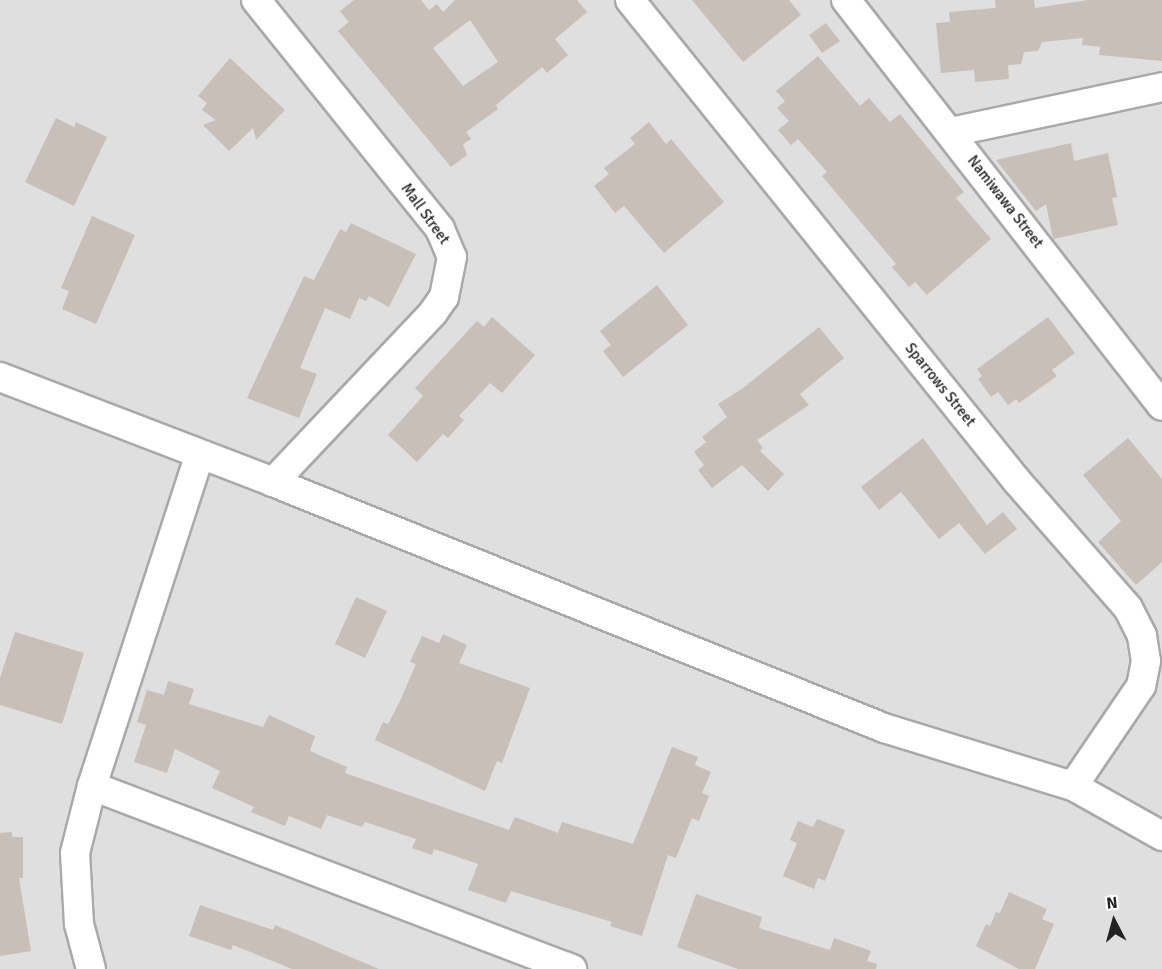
<!DOCTYPE html>
<html>
<head>
<meta charset="utf-8">
<style>
	body { margin:0 }
	#map { position:relative; width:1162px; height:969px; overflow:hidden; background:#f2efe9; font-family:Signika,sans-serif }
	div>[style] { position:absolute }
	.residential>* { inset:0; background:#e0dfdf }
	.building>* { inset:0; background:#c7bfb8 }
	.roads { filter:drop-shadow(2px 0 #a9a9a9) drop-shadow(-2px 0 #a9a9a9) drop-shadow(0 2px #a9a9a9) drop-shadow(0 -2px #a9a9a9) }
	.street>* { height:28px; margin:-14px; padding:0 14px; transform-origin:14px; border-radius:14px; background:#fff }
	span { translate:-50% -50%; white-space:nowrap; text-align:center; line-height:1.15; -webkit-text-stroke:4.5px #fff; paint-order:stroke }
	.street-label { font-size:15px; color:#222 }
	.north { position:absolute; left:1084px; top:891px; width:60px; height:60px; -webkit-text-stroke:4px #fff; paint-order:stroke; rotate:354deg; font-size:16px; font-weight:700; line-height:24px; text-align:center; color:#222 }
	.north::after { content:''; display:block; margin:auto; width:21px; height:27px; background:#222; clip-path:polygon(50% 0,100% 100%,50% 72%,0 100%) }
</style>
</head>
<body>
<div id="map">
	<div class="residential">
		<div style="clip-path:polygon(0 0,1162px 0,1162px 969px,0 969px)"></div>
	</div>
	<div class="building">
		<div style="clip-path:polygon(evenodd,354px 0,421px 0,429px 10px,437px 4px,443px 12px,455px 0,577px 0,587px 12px,555px 39px,568px 55px,547px 73px,542px 67px,496px 105px,498px 109px,466px 132px,471px 139px,463px 144px,467px 155px,451px 167px,338px 31px,349px 22px,340px 11px,354px 0,470px 20px,498px 62px,463px 86px,433px 48px,470px 20px)"></div>
		<div style="clip-path:polygon(692px 0,789px 0,801px 15px,743px 62px)"></div>
		<div style="clip-path:polygon(995px 0,1034px 0,1035px 8px,1088px 0,1162px 0,1162px 61px,1099px 55px,1100px 47px,1082px 45px,1083px 38px,1042px 42px,1038px 51px,1024px 52px,1021px 64px,1008px 65px,1009px 79px,975px 82px,974px 70px,941px 73px,936px 23px,950px 22px,949px 12px,996px 8px)"></div>
		<div style="clip-path:polygon(826px 23px,840px 41px,822px 53px,809px 35px)"></div>
		<div style="clip-path:polygon(818px 56px,860px 106px,869px 98px,890px 122px,900px 114px,964px 192px,956px 198px,991px 239px,927px 295px,915px 282px,909px 287px,892px 267px,896px 264px,822px 176px,827px 172px,798px 139px,791px 145px,778px 130px,789px 121px,777px 108px,785px 101px,776px 91px)"></div>
		<div style="clip-path:polygon(230px 58px,285px 110px,256px 140px,253px 128px,229px 151px,203px 125px,216px 120px,202px 110px,207px 103px,198px 96px)"></div>
		<div style="clip-path:polygon(56px 118px,74px 127px,76px 122px,107px 137px,74px 206px,25px 182px)"></div>
		<div style="clip-path:polygon(649px 122px,666px 144px,671px 139px,724px 202px,664px 253px,624px 206px,615px 213px,594px 186px,609px 174px,604px 168px,635px 144px,630px 138px)"></div>
		<div style="clip-path:polygon(1071px 143px,1074px 161px,1108px 153px,1117px 197px,1112px 198px,1118px 225px,1053px 239px,1046px 204px,1036px 211px,996px 160px)"></div>
		<div style="clip-path:polygon(92px 216px,135px 235px,96px 324px,62px 309px,69px 291px,61px 288px)"></div>
		<div style="clip-path:polygon(351px 223px,416px 254px,389px 307px,369px 296px,366px 301px,359px 298px,350px 319px,325px 308px,300px 368px,317px 374px,299px 418px,247px 398px,304px 276px,314px 280px,340px 229px,346px 232px)"></div>
		<div style="clip-path:polygon(657px 285px,688px 325px,623px 377px,603px 351px,611px 345px,600px 331px)"></div>
		<div style="clip-path:polygon(492px 317px,535px 355px,502px 393px,490px 383px,459px 416px,464px 420px,448px 438px,443px 434px,417px 462px,388px 435px,423px 396px,415px 388px,477px 321px,484px 327px)"></div>
		<div style="clip-path:polygon(1048px 317px,1075px 353px,1052px 370px,1057px 376px,1019px 403px,1016px 399px,1008px 405px,998px 392px,991px 397px,978px 379px,982px 376px,977px 369px)"></div>
		<div style="clip-path:polygon(819px 327px,844px 358px,800px 394px,809px 405px,757px 440px,763px 448px,760px 451px,784px 474px,768px 491px,742px 465px,712px 488px,698px 470px,704px 465px,694px 452px,706px 442px,702px 437px,727px 417px,718px 404px,743px 388px)"></div>
		<div style="clip-path:polygon(923px 438px,987px 525px,1003px 512px,1017px 529px,985px 554px,959px 523px,939px 539px,901px 492px,879px 510px,861px 487px)"></div>
		<div style="clip-path:polygon(1128px 438px,1162px 479px,1162px 562px,1136px 585px,1098px 542px,1121px 521px,1083px 475px)"></div>
		<div style="clip-path:polygon(356px 597px,387px 611px,365px 658px,335px 644px)"></div>
		<div style="clip-path:polygon(15px 632px,84px 653px,62px 724px,0 705px,0 678px)"></div>
		<div style="clip-path:polygon(443px 634px,467px 645px,459px 663px,530px 688px,502px 763px,497px 761px,485px 791px,375px 740px,383px 722px,388px 724px,399px 703px,416px 664px,410px 662px,422px 636px,439px 643px)"></div>
		<div style="clip-path:polygon(168px 681px,194px 689px,189px 704px,263px 727px,269px 715px,315px 736px,310px 751px,347px 767px,345px 773px,509px 830px,515px 817px,558px 833px,562px 822px,633px 844px,672px 747px,698px 757px,695px 765px,711px 772px,702px 793px,709px 796px,699px 821px,692px 818px,676px 858px,668px 855px,642px 936px,610px 926px,612px 922px,511px 891px,506px 903px,468px 890px,478px 864px,434px 849px,432px 855px,412px 848px,416px 839px,365px 822px,362px 827px,327px 815px,321px 829px,289px 816px,285px 826px,251px 812px,254px 807px,212px 788px,220px 771px,175px 749px,167px 773px,134px 762px,146px 725px,137px 722px,147px 690px,164px 695px)"></div>
		<div style="clip-path:polygon(817px 819px,845px 830px,825px 881px,818px 878px,814px 889px,783px 876px,797px 843px,790px 840px,798px 821px,813px 827px)"></div>
		<div style="clip-path:polygon(12px 832px,12px 837px,23px 837px,23px 878px,19px 878px,31px 951px,0 956px,0 833px)"></div>
		<div style="clip-path:polygon(1009px 892px,1047px 909px,1042px 919px,1054px 924px,1035px 969px,1019px 969px,976px 946px,986px 924px,990px 926px,996px 912px,1000px 913px)"></div>
		<div style="clip-path:polygon(696px 894px,762px 917px,759px 928px,830px 950px,834px 938px,871px 951px,867px 961px,877px 964px,876px 969px,738px 969px,677px 947px)"></div>
		<div style="clip-path:polygon(200px 905px,273px 930px,275px 925px,379px 969px,292px 969px,233px 945px,231px 950px,189px 936px)"></div>
	</div>
	<div class="roads">
		<div class="street">
			<div style="left:256px;top:0;width:294px;rotate:51.2deg"></div>
			<div style="left:440px;top:229px;width:30px;rotate:67deg"></div>
			<div style="left:452px;top:257px;width:41px;rotate:101.3deg"></div>
			<div style="left:444px;top:297px;width:19px;rotate:125deg"></div>
			<div style="left:433px;top:313px;width:233px;rotate:133.4deg"></div>
			<div style="left:630px;top:0;width:616px;rotate:51.19deg"></div>
			<div style="left:1016px;top:480px;width:170px;rotate:48.8deg"></div>
			<div style="left:1128px;top:608px;width:31px;rotate:63deg"></div>
			<div style="left:1142px;top:636px;width:25px;rotate:81deg"></div>
			<div style="left:1146px;top:661px;width:25px;rotate:101deg"></div>
			<div style="left:1141px;top:686px;width:121px;rotate:124.2deg"></div>
			<div style="left:846px;top:0;width:514px;rotate:52.11deg"></div>
			<div style="left:951px;top:132px;width:216px;rotate:-12deg"></div>
			<div style="left:0;top:377px;width:292px;rotate:21deg"></div>
			<div style="left:273px;top:482px;width:659px;rotate:21.93deg"></div>
			<div style="left:884px;top:728px;width:198px;rotate:17.1deg"></div>
			<div style="left:1073px;top:786px;width:102px;rotate:29.3deg"></div>
			<div style="left:92px;top:786px;width:514px;rotate:20.87deg"></div>
			<div style="left:91px;top:969px;width:47px;rotate:-104.9deg"></div>
			<div style="left:79px;top:924px;width:71px;rotate:-93.2deg"></div>
			<div style="left:75px;top:853px;width:69px;rotate:-75.8deg"></div>
			<div style="left:92px;top:786px;width:347px;rotate:-72deg"></div>
		</div>
	</div>
	<div class="street-label">
		<span style="left:1005px;top:202px;rotate:52deg">Namiwawa Street</span>
		<span style="left:425px;top:214px;rotate:54deg">Mall Street</span>
		<span style="left:940px;top:385px;rotate:51deg">Sparrows Street</span>
	</div>
	<div class="north">N</div>
</div>
</body>
</html>
